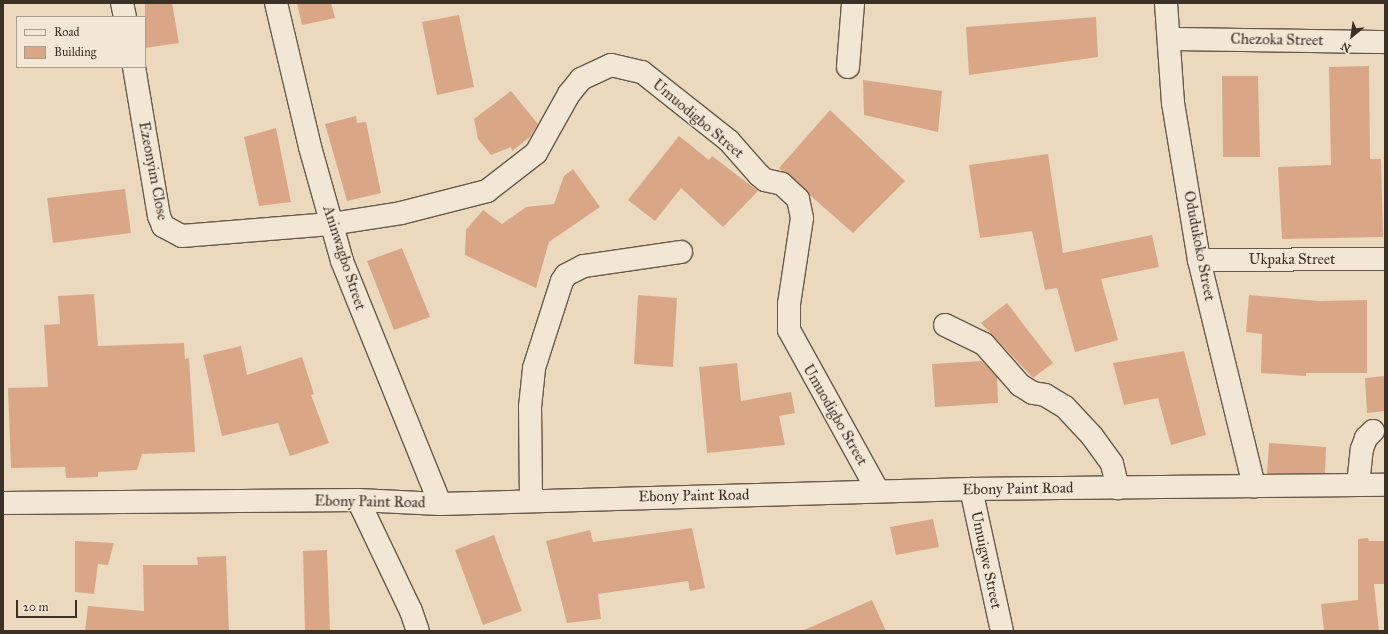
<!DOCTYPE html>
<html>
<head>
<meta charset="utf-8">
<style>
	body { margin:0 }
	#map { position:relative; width:1388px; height:634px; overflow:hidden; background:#ebd9be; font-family:"IM FELL Great Primer",serif }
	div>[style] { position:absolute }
	.building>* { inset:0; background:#daa786 }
	.roads { filter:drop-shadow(1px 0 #665a4c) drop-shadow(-1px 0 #665a4c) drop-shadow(0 1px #665a4c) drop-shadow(0 -1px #665a4c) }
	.minor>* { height:22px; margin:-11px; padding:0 11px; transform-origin:11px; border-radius:11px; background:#f2e6d5 }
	span { translate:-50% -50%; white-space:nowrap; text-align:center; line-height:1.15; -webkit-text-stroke:3px #f2e6d5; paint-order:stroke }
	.street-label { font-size:15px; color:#3a3026 }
	.frame { position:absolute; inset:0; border:4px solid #3a3026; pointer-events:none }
	.legend { position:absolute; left:16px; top:16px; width:130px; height:52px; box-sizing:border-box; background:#f2e6d5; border:1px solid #a89d8f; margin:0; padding:5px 7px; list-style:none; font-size:12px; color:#3a3026 }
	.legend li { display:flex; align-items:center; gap:8px; height:20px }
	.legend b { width:20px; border:1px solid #a89d8f }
	.north { position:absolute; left:1332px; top:16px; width:40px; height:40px; -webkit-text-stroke:3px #f2e6d5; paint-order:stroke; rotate:209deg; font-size:11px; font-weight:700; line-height:16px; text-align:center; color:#3a3026 }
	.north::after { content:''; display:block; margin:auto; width:14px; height:18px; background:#3a3026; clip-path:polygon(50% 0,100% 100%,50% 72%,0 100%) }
	.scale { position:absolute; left:16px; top:600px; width:61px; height:18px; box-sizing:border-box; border:2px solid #3a3026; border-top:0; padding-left:5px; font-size:12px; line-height:14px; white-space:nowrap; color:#3a3026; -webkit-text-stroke:3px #f2e6d5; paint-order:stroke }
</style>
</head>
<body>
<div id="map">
	<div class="building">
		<div style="clip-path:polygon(145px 3px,172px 3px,179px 43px,145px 48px)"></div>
		<div style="clip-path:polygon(297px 3px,331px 3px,335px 18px,302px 25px)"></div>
		<div style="clip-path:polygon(459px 15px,474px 87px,437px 95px,422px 22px)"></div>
		<div style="clip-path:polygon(1096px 17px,1098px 57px,969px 75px,966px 27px)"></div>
		<div style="clip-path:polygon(1369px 66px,1370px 159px,1381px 159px,1383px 237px,1282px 239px,1278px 167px,1331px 165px,1329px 67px)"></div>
		<div style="clip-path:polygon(1222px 76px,1258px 76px,1260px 157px,1223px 157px)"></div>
		<div style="clip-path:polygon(863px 80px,942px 91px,938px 132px,864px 115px)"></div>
		<div style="clip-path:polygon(511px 91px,538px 124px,530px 137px,512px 151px,511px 147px,491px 155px,478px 139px,474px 119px)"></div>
		<div style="clip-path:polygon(830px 110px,905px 181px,853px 233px,779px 168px)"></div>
		<div style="clip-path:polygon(356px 116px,357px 123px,366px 122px,381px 193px,347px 201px,325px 124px)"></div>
		<div style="clip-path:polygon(276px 128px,291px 202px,259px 206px,244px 137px)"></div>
		<div style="clip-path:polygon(679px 136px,709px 160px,712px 156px,758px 191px,723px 227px,681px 188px,655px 221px,628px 200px)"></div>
		<div style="clip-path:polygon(1048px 154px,1063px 253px,1152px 235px,1159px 267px,1101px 279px,1118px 340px,1075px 352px,1057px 288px,1045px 290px,1032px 231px,980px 238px,969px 165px)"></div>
		<div style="clip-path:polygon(573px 169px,600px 207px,549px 242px,536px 288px,465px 255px,466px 230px,483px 210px,502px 224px,526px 207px,554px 204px,564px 176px)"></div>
		<div style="clip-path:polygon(125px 189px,131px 233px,53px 243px,47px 198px)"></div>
		<div style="clip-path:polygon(402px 248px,430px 317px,394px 330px,367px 261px)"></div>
		<div style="clip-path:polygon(94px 294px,98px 346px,184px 343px,185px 359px,189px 358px,195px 452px,142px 454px,137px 470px,98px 472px,98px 477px,66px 478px,65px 467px,11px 468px,8px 388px,48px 387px,44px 325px,60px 324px,58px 296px)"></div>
		<div style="clip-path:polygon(638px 295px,677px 298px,673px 367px,634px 364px)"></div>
		<div style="clip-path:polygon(1249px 295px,1319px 301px,1367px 300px,1367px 373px,1306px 373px,1306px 376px,1261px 373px,1262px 334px,1246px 332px)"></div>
		<div style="clip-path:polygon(1007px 303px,1053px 363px,1033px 378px,981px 323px)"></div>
		<div style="clip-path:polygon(241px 346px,247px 375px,302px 357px,314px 394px,311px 395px,329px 443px,290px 456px,278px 423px,222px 436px,203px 355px)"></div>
		<div style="clip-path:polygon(1184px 351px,1206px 435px,1171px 445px,1158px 398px,1124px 405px,1113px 363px)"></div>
		<div style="clip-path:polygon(982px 361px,997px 377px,998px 403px,935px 407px,932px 364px)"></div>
		<div style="clip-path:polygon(737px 363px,741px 401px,791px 392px,795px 413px,779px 416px,785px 445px,707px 453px,699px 367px)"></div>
		<div style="clip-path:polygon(1385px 376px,1385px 411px,1367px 413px,1365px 378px)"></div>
		<div style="clip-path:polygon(1269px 443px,1326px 447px,1325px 473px,1267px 474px)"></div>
		<div style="clip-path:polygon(933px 519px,939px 547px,896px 555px,890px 527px)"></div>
		<div style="clip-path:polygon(692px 528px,705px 588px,690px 591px,688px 581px,598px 594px,601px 619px,567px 623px,546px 541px,590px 530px,593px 542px)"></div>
		<div style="clip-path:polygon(494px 535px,522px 611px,483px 625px,455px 550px)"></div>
		<div style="clip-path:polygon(1368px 538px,1369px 541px,1385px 541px,1385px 584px,1374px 584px,1379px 631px,1324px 631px,1321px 604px,1358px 600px,1358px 539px)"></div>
		<div style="clip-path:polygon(75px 541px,114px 543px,108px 565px,98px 564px,94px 594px,75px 592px)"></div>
		<div style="clip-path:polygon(327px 550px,330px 631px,305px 631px,303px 551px)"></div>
		<div style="clip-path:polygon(226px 556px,229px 631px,85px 631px,88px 606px,144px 611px,143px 565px,198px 565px,197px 557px)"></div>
		<div style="clip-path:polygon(872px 600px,886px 631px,802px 631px)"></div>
	</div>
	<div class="roads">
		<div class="minor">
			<div style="left:122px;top:3px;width:14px;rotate:78deg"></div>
			<div style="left:276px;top:3px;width:148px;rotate:76.7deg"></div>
			<div style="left:310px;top:147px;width:118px;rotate:74.3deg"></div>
			<div style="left:342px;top:261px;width:262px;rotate:68deg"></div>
			<div style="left:1166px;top:3px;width:100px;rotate:86deg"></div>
			<div style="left:1173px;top:103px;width:159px;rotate:80.6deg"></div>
			<div style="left:1199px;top:260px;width:233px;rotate:76.3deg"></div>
			<div style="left:1169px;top:39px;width:216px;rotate:0.8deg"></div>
			<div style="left:134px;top:67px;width:151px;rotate:80.5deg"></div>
			<div style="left:159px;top:216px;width:11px;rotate:68deg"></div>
			<div style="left:163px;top:226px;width:21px;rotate:28deg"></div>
			<div style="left:182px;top:236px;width:149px;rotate:-4.6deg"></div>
			<div style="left:331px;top:224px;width:71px;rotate:-8.9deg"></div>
			<div style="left:401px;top:213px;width:89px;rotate:-14.3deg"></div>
			<div style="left:487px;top:191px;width:62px;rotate:-37.8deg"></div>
			<div style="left:536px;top:153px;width:68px;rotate:-60.8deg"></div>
			<div style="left:569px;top:94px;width:19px;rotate:-51deg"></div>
			<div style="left:581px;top:79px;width:33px;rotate:-25deg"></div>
			<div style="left:611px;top:65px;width:32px;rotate:13deg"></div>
			<div style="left:642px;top:72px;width:111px;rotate:38.4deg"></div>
			<div style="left:729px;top:141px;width:45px;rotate:48.6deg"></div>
			<div style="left:759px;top:175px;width:8px;rotate:40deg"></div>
			<div style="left:765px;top:180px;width:17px;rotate:13deg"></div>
			<div style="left:782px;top:184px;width:22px;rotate:43deg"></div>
			<div style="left:798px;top:199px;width:19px;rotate:78deg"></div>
			<div style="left:802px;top:218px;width:87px;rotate:98.6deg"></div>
			<div style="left:789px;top:304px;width:26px;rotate:90deg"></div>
			<div style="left:789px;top:330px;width:184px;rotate:61.1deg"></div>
			<div style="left:848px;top:67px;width:64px;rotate:-85.5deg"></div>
			<div style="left:1199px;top:260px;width:186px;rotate:-0.3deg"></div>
			<div style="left:945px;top:325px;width:43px;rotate:26deg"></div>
			<div style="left:984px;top:344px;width:55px;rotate:48.7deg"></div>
			<div style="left:1020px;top:385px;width:15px;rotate:32deg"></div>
			<div style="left:1033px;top:393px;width:12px;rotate:9deg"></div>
			<div style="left:1045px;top:395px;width:23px;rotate:31deg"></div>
			<div style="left:1065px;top:407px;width:40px;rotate:47deg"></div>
			<div style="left:1092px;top:436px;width:34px;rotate:54deg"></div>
			<div style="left:1112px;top:464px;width:25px;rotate:76deg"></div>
			<div style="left:1358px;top:485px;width:36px;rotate:-84deg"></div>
			<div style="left:1362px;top:449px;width:12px;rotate:-70deg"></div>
			<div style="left:1366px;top:438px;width:10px;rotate:-45deg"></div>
			<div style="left:971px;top:489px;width:145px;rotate:77.7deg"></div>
			<div style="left:358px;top:500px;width:123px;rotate:64.5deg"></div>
			<div style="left:411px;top:611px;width:21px;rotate:71deg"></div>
			<div style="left:531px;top:501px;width:94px;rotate:-90.6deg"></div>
			<div style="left:530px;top:407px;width:39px;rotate:-84deg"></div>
			<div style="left:534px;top:368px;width:91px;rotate:-72.2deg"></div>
			<div style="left:562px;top:281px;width:7px;rotate:-56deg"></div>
			<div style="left:566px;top:275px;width:20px;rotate:-27deg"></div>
			<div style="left:584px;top:266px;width:98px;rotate:-8.2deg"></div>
			<div style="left:3px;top:503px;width:355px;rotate:-0.5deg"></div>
			<div style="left:358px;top:500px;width:82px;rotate:2.8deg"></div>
			<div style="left:440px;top:504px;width:531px;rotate:-1.62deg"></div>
			<div style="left:971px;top:489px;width:414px;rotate:-0.6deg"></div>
		</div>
	</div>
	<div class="street-label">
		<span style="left:1277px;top:40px;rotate:1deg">Chezoka Street</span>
		<span style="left:698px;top:119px;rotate:40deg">Umuodigbo Street</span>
		<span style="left:153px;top:171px;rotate:79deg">Ezeonyim Close</span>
		<span style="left:1199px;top:246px;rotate:79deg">Odudukoko Street</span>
		<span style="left:344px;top:258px;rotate:72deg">Aninwagbo Street</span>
		<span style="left:1292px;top:260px">Ukpaka Street</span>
		<span style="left:835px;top:415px;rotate:60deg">Umuodigbo Street</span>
		<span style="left:1018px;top:489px;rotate:-1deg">Ebony Paint Road</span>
		<span style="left:694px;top:496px;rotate:-1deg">Ebony Paint Road</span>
		<span style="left:370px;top:502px;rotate:1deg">Ebony Paint Road</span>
		<span style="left:986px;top:560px;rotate:78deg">Umuigwe Street</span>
	</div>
	<div class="frame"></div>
	<ul class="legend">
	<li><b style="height:5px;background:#f2e6d5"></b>Road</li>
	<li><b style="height:11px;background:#daa786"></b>Building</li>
	</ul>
	<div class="north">N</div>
	<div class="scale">20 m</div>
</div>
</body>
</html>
